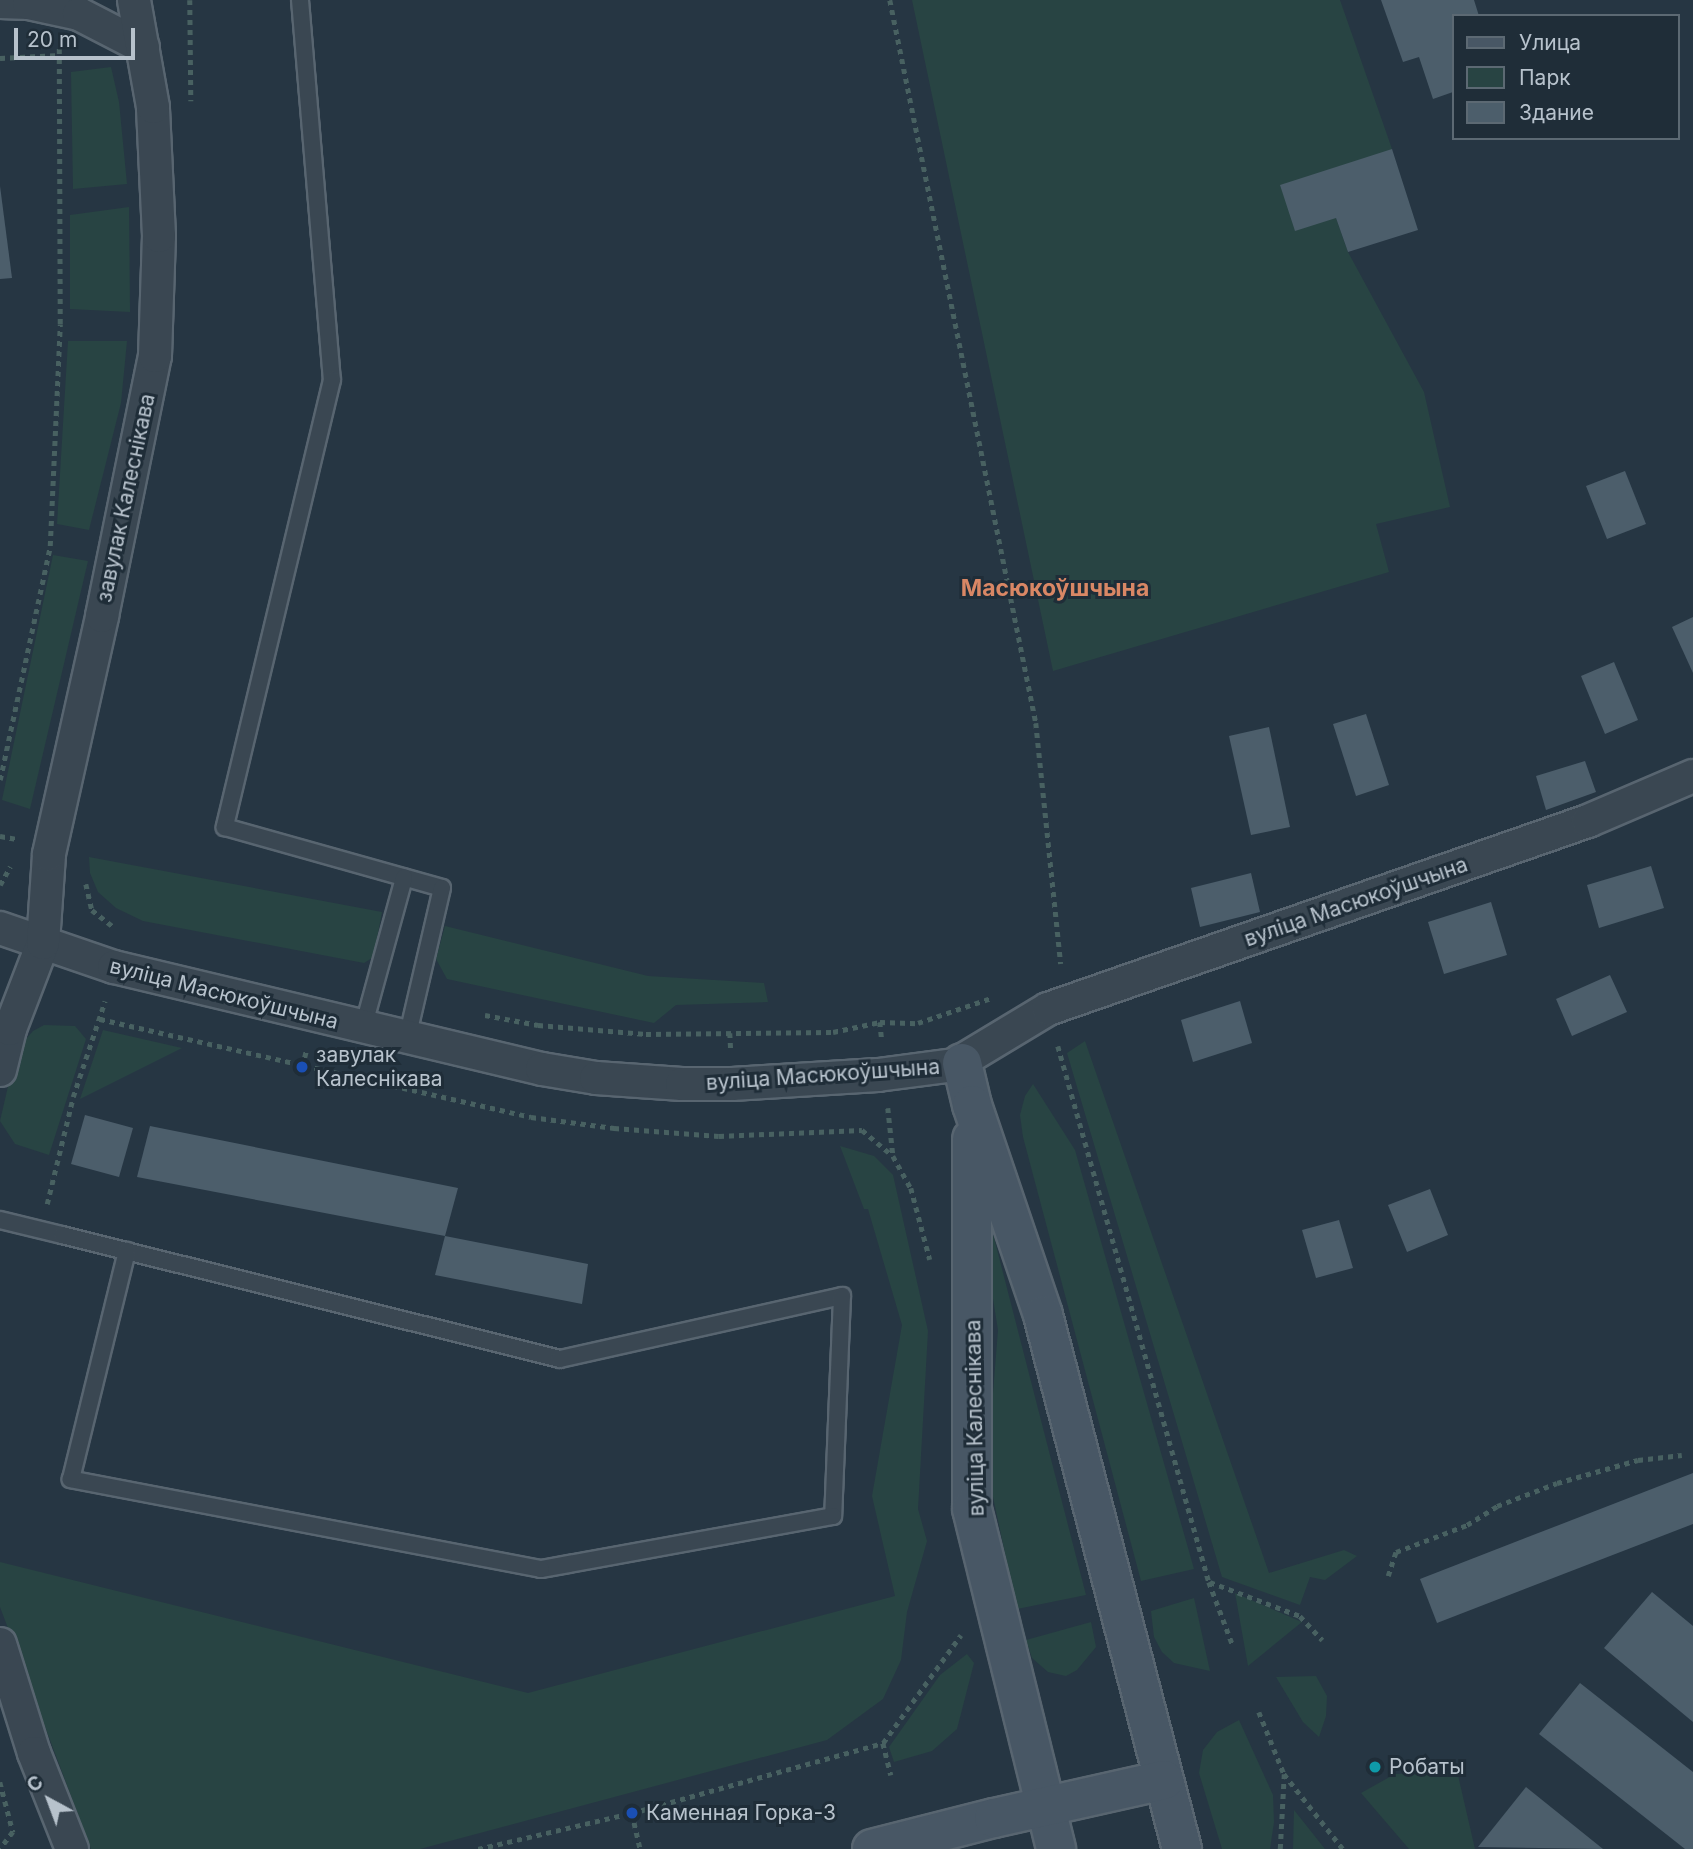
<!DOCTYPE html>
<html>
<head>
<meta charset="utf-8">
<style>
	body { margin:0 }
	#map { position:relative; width:1693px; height:1849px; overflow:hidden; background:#263643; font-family:Inter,sans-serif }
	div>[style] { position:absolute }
	.green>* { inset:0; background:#284443 }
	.building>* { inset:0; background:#4c5e6b }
	.path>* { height:4.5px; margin-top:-2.25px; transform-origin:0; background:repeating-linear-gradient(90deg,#486161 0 5px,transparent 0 10px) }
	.roads { filter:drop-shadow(2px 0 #586570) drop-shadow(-2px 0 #586570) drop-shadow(0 2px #586570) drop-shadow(0 -2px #586570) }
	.lane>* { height:16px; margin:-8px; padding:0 8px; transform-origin:8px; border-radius:8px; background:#3a4752 }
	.street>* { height:32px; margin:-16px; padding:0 16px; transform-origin:16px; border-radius:16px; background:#3a4752 }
	.secondary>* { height:38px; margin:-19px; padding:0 19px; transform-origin:19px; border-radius:19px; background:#485765 }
	.dots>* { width:19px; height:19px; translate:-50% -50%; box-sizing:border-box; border:4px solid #1f2d38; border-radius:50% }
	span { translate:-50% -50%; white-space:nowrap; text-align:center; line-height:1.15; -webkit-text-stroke:6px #1f2d38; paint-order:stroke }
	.street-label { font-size:21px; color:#b7c2cc }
	.poi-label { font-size:21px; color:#b7c2cc }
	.left { translate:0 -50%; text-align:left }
	.neighbourhood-label { font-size:23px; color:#d98765; font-weight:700 }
	.legend { position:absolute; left:1452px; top:14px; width:228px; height:126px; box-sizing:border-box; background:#1f2d38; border:2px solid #5c6973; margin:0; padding:9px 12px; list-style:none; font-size:21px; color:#b7c2cc }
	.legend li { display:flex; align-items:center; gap:14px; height:35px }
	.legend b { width:35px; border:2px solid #5c6973 }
	.north { position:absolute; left:14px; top:1765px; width:70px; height:70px; -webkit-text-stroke:5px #1f2d38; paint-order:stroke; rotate:319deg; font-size:19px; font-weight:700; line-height:28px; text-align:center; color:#b7c2cc }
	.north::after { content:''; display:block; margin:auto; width:24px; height:32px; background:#b7c2cc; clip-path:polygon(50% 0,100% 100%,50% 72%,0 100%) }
	.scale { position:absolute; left:14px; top:28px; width:121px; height:32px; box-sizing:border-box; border:4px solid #b7c2cc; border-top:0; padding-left:9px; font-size:21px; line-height:24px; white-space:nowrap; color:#b7c2cc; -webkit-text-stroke:5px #1f2d38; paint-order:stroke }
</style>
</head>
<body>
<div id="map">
	<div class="green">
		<div style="clip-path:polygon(912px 0,1340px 0,1392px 149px,1336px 218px,1348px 252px,1424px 392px,1450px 507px,1376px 524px,1389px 572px,1053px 671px)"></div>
		<div style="clip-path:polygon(111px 67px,119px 102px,127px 184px,73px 189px,71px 72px)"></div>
		<div style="clip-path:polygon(129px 207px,130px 312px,70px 309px,70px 215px)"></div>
		<div style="clip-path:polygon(68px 341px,127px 341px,121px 403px,89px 530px,57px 524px)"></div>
		<div style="clip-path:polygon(53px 555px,88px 561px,30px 809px,2px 800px)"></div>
		<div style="clip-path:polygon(89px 857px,382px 912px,375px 949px,372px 958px,364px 963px,143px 921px,116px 908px,98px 892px,90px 873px)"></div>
		<div style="clip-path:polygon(445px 926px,648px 976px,764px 983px,768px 1002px,676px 1005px,654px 1023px,447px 979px,436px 959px)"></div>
		<div style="clip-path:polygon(44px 1025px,75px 1026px,86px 1039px,49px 1155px,15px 1144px,0 1121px,12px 1069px,25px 1040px,33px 1031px)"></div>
		<div style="clip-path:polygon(103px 1030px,182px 1048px,80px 1099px)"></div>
		<div style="clip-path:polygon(1085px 1041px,1269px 1573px,1344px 1550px,1357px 1556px,1325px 1580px,1310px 1577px,1300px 1605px,1222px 1577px,1067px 1053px)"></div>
		<div style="clip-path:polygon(1033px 1084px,1075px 1150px,1194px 1569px,1141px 1581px,1023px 1137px,1020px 1115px,1025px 1096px)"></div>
		<div style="clip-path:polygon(840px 1146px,874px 1156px,893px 1175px,928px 1331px,918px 1509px,927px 1541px,907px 1612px,901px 1660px,883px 1699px,827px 1740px,420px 1849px,91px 1849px,0 1607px,0 1562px,528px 1693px,895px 1596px,872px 1496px,902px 1325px,868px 1209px,864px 1209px)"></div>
		<div style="clip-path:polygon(984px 1199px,1086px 1595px,1017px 1609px,987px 1469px,998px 1330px,980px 1217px)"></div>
		<div style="clip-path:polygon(1235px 1593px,1302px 1622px,1248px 1666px)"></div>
		<div style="clip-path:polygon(1194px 1598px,1210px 1671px,1174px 1663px,1162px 1652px,1154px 1637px,1151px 1611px)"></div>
		<div style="clip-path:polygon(1091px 1622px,1096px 1647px,1077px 1670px,1066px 1676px,1048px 1672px,1032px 1658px,1026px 1640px)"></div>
		<div style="clip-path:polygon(967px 1654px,974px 1663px,957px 1729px,932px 1751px,894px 1762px,889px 1747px,940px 1675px)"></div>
		<div style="clip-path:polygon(1316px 1676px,1327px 1696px,1326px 1716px,1319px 1737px,1303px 1722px,1276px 1677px)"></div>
		<div style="clip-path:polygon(1239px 1720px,1273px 1795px,1274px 1822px,1270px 1849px,1222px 1849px,1199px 1773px,1203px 1750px,1217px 1732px)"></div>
		<div style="clip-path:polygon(1457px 1771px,1475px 1849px,1409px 1849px,1361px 1793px,1395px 1774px)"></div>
		<div style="clip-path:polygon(1294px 1810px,1325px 1849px,1293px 1849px)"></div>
	</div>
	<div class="building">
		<div style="clip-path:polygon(1381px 0,1474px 0,1479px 16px,1453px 16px,1453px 92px,1433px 99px,1419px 57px,1403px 62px)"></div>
		<div style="clip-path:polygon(1392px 149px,1418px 230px,1348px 252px,1336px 218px,1295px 231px,1280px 185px)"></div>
		<div style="clip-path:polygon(0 186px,12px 278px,0 279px)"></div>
		<div style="clip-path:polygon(1625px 471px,1646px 524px,1607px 539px,1586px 486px)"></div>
		<div style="clip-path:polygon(1693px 617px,1693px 673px,1672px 627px)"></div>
		<div style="clip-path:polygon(1614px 662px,1638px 720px,1605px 734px,1581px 676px)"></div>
		<div style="clip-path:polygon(1366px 714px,1389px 785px,1356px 796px,1333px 724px)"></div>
		<div style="clip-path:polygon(1269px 727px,1290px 827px,1251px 835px,1229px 736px)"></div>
		<div style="clip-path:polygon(1585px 761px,1596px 792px,1546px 810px,1536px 776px)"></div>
		<div style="clip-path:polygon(1651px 866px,1664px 908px,1599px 928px,1587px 885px)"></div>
		<div style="clip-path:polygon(1251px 873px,1260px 912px,1200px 927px,1191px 888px)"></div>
		<div style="clip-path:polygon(1491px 902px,1507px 955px,1444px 974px,1428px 922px)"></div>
		<div style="clip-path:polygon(1610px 975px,1627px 1012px,1572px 1036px,1556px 999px)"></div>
		<div style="clip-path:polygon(1240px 1001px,1252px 1043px,1193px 1062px,1181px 1020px)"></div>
		<div style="clip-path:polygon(85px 1115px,133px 1128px,119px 1177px,71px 1164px)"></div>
		<div style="clip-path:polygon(150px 1126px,458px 1188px,445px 1236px,137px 1177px)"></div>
		<div style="clip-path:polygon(1430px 1189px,1448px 1235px,1407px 1252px,1388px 1205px)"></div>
		<div style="clip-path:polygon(1339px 1220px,1353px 1268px,1316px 1278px,1302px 1230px)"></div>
		<div style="clip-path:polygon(445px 1236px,588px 1264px,582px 1304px,435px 1275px)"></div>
		<div style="clip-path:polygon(1693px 1473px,1693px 1524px,1437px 1623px,1420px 1579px)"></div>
		<div style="clip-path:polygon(1652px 1592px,1693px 1626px,1693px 1722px,1604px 1648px)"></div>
		<div style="clip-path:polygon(1580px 1683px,1693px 1772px,1693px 1849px,1685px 1849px,1539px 1734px)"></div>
		<div style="clip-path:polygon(1526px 1787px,1603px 1849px,1478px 1847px)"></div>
	</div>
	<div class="path">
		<div style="left:190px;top:0;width:101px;rotate:89.4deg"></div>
		<div style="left:890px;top:0;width:738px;rotate:78.58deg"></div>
		<div style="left:1036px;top:723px;width:242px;rotate:84.1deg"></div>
		<div style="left:0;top:58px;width:60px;rotate:-2.9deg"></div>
		<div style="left:0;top:780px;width:239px;rotate:-77.9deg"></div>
		<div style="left:50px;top:546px;width:222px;rotate:-87.4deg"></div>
		<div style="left:60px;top:324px;width:280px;rotate:-90.2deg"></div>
		<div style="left:0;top:836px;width:17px;rotate:10deg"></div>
		<div style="left:86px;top:884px;width:27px;rotate:77deg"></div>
		<div style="left:92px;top:910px;width:28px;rotate:38deg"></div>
		<div style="left:0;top:885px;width:21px;rotate:-61deg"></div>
		<div style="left:485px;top:1015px;width:54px;rotate:10.7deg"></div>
		<div style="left:538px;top:1025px;width:108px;rotate:4.8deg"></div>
		<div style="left:646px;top:1034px;width:187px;rotate:-0.6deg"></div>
		<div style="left:833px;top:1032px;width:48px;rotate:-12deg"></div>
		<div style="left:880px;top:1022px;width:38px;rotate:2deg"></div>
		<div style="left:918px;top:1023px;width:77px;rotate:-18.9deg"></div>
		<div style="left:100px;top:1019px;width:442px;rotate:12.8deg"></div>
		<div style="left:531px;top:1117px;width:84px;rotate:7.5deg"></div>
		<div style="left:614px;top:1128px;width:105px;rotate:4.4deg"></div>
		<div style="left:719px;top:1136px;width:143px;rotate:-2.4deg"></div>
		<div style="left:862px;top:1130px;width:40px;rotate:40deg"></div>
		<div style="left:893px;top:1156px;width:37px;rotate:61deg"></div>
		<div style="left:911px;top:1188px;width:74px;rotate:75.2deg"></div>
		<div style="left:880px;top:1022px;width:18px;rotate:84deg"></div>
		<div style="left:730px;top:1033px;width:17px;rotate:87deg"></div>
		<div style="left:1058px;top:1046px;width:557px;rotate:74.27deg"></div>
		<div style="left:1209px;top:1582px;width:68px;rotate:69.4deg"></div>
		<div style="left:302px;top:1067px;width:16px;rotate:-76deg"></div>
		<div style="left:888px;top:1108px;width:47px;rotate:83.9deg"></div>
		<div style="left:47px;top:1204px;width:110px;rotate:-76.3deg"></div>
		<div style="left:73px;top:1097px;width:101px;rotate:-71.6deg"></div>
		<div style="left:1388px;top:1576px;width:25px;rotate:-72deg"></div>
		<div style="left:1396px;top:1552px;width:76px;rotate:-20.8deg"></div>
		<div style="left:1467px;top:1525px;width:36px;rotate:-32deg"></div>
		<div style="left:1497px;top:1506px;width:64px;rotate:-21deg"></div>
		<div style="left:1557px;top:1483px;width:84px;rotate:-15.9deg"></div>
		<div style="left:1638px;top:1460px;width:44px;rotate:-6.5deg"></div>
		<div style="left:1210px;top:1582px;width:96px;rotate:20.7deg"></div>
		<div style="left:1300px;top:1616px;width:33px;rotate:47deg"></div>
		<div style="left:1259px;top:1712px;width:67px;rotate:68deg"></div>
		<div style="left:1284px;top:1774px;width:95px;rotate:51.8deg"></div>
		<div style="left:883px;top:1743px;width:33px;rotate:76deg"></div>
		<div style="left:0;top:1782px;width:52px;rotate:75.4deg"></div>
		<div style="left:13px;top:1832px;width:21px;rotate:127deg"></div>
		<div style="left:632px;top:1813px;width:37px;rotate:77deg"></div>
		<div style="left:478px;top:1849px;width:158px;rotate:-13.2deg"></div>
		<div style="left:632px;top:1813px;width:261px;rotate:-15.6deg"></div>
		<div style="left:883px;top:1743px;width:133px;rotate:-54.2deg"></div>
		<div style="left:1280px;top:1849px;width:75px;rotate:-86.9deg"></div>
	</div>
	<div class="roads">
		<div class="lane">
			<div style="left:300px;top:0;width:381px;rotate:85.2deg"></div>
			<div style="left:332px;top:380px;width:460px;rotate:103.5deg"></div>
			<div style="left:225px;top:827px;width:225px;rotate:15.7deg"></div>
			<div style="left:442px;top:888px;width:155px;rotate:103.1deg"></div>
			<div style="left:363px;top:1028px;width:156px;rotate:-74.7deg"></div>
			<div style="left:0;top:1220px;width:64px;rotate:13.6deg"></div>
			<div style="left:62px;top:1235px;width:513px;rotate:13.98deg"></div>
			<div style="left:560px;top:1359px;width:289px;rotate:-12.6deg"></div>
			<div style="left:842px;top:1296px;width:220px;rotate:92.3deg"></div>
			<div style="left:833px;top:1516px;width:297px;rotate:169.7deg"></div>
			<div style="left:541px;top:1569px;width:479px;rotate:-169.2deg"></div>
			<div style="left:71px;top:1479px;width:235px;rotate:-76.2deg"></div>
		</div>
		<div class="street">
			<div style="left:0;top:2px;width:29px;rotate:2deg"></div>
			<div style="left:29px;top:3px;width:51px;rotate:12.4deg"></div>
			<div style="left:79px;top:14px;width:72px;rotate:27.3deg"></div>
			<div style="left:0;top:928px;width:120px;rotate:18.9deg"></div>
			<div style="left:114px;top:967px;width:440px;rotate:13.4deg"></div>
			<div style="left:542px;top:1069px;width:55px;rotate:9.5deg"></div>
			<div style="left:596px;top:1078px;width:86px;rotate:4deg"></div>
			<div style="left:682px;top:1084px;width:50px"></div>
			<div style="left:732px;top:1084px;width:146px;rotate:-3.5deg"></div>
			<div style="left:878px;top:1075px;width:78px;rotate:-7.4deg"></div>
			<div style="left:955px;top:1065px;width:109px;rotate:-31.1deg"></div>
			<div style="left:1048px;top:1009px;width:572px;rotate:-19.2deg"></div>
			<div style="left:1588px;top:821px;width:114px;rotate:-23.2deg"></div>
			<div style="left:0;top:1070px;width:42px;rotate:-76.3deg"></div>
			<div style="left:10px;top:1029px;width:92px;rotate:-69deg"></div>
			<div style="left:43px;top:943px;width:89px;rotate:-86.1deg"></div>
			<div style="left:49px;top:854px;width:244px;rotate:-77.4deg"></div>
			<div style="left:102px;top:616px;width:265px;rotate:-78.5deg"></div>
			<div style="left:155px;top:356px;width:120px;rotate:-88.1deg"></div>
			<div style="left:159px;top:236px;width:129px;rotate:-92.7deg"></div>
			<div style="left:153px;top:107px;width:109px;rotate:-100.1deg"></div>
			<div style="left:0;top:1644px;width:114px;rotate:72.7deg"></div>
			<div style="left:34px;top:1753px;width:103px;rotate:68.4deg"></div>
		</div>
		<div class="secondary">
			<div style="left:962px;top:1063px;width:43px;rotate:76.6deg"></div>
			<div style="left:972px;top:1105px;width:222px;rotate:71.3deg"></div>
			<div style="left:1043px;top:1315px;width:552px;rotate:75.41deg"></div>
			<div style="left:972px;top:1139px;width:370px;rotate:90deg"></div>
			<div style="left:972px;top:1509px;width:350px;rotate:76.1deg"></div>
			<div style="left:872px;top:1849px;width:126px;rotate:-14.3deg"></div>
			<div style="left:994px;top:1818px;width:174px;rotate:-12.6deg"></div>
		</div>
	</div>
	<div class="dots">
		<div style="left:302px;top:1067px;background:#1a4fb4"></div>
		<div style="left:1375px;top:1767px;background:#0f9aa8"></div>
		<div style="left:632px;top:1813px;background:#1a4fb4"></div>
	</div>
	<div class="street-label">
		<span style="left:126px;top:498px;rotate:-78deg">завулак Калеснікава</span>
		<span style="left:1356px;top:902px;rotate:-19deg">вуліца Масюкоўшчына</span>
		<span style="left:224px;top:994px;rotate:14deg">вуліца Масюкоўшчына</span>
		<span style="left:823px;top:1075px;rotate:-4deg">вуліца Масюкоўшчына</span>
		<span style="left:975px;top:1418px;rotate:-91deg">вуліца Калеснікава</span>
	</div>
	<div class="poi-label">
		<span class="left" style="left:316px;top:1067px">завулак<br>Калеснікава</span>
		<span class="left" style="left:1389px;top:1767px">Робаты</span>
		<span class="left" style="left:646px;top:1813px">Каменная Горка-3</span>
	</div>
	<div class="neighbourhood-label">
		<span style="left:1055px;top:588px">Масюкоўшчына</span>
	</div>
	<ul class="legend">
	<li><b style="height:9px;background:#485765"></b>Улица</li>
	<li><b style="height:19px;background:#284443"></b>Парк</li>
	<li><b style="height:19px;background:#4c5e6b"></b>Здание</li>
	</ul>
	<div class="north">С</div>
	<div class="scale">20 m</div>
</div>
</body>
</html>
